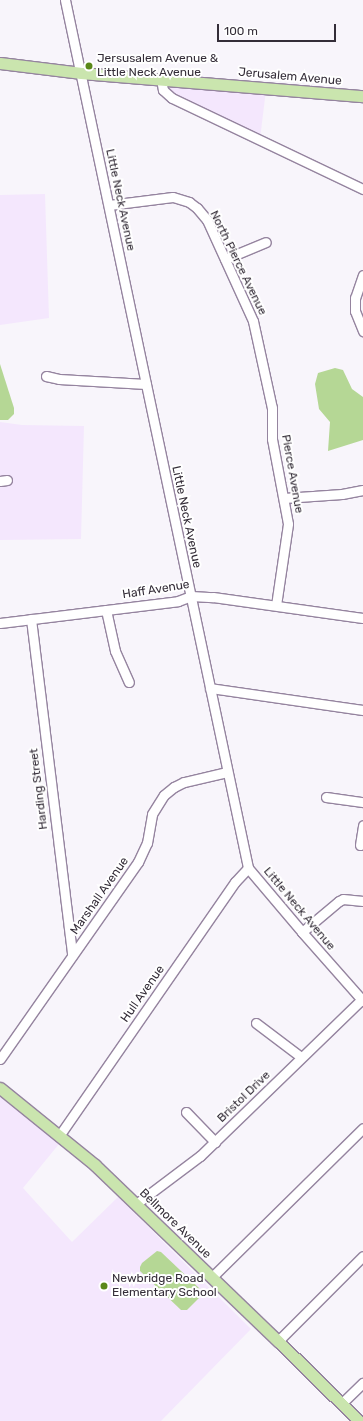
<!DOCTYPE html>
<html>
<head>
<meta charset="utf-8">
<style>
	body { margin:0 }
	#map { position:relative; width:363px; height:1421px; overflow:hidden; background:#f8f5fb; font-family:Rubik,sans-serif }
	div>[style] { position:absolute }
	.built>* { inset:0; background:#f4e7fd }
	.green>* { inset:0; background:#b5d795 }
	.roads { filter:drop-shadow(1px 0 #95849f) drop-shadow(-1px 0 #95849f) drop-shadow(0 1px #95849f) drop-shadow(0 -1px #95849f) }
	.minor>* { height:9px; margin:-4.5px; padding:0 4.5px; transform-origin:4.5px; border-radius:4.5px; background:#fff }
	.major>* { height:11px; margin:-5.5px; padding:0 5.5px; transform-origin:5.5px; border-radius:5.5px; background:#cae5ae }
	.dots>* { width:11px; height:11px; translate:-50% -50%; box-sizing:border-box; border:2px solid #fff; border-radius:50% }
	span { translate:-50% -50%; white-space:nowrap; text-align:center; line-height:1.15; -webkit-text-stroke:4px #fff; paint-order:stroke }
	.poi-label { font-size:12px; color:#342d38 }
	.left { translate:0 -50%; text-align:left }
	.street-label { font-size:12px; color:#342d38 }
	.scale { position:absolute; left:217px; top:24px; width:119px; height:18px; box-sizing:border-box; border:2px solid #342d38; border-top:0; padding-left:5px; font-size:12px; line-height:14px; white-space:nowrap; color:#342d38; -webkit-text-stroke:3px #fff; paint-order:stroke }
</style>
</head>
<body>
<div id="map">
	<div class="built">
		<div style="clip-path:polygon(162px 80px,266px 90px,260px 139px,165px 94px)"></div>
		<div style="clip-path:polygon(45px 194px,49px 318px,0 325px,0 195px)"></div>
		<div style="clip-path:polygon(0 422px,22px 425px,84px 426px,81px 539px,0 540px)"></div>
		<div style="clip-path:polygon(0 1097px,59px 1144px,23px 1188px,72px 1242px,118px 1197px,251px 1329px,161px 1421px,0 1421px)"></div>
	</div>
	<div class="green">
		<div style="clip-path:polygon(0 364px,14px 408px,14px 414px,8px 420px,0 420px)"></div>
		<div style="clip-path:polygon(335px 368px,343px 370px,352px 389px,363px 397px,363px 440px,328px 451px,330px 422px,319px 409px,315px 384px,318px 373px)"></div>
		<div style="clip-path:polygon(157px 1251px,161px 1252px,199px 1288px,201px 1293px,200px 1297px,187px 1310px,181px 1310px,140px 1271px,140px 1267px,142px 1263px)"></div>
	</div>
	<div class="roads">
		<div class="minor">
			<div style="left:65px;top:0;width:887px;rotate:78.09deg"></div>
			<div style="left:248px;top:868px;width:84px;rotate:49.8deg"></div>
			<div style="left:302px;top:932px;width:92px;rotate:48.5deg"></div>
			<div style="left:161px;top:79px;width:11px;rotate:80deg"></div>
			<div style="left:163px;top:90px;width:12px;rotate:42deg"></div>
			<div style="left:172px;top:98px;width:212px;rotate:25.5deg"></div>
			<div style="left:109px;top:205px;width:64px;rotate:-7.1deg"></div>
			<div style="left:173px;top:197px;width:17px;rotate:17deg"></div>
			<div style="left:189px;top:202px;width:10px;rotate:37deg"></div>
			<div style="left:197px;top:208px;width:16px;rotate:50deg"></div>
			<div style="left:207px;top:220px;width:111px;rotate:65.5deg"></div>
			<div style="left:253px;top:321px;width:89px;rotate:77.7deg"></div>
			<div style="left:272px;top:408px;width:31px;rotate:90deg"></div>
			<div style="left:272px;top:439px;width:86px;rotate:79.3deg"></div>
			<div style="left:288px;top:524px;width:82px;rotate:98.4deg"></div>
			<div style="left:225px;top:259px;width:44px;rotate:-22.5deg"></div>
			<div style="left:363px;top:275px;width:24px;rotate:109deg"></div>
			<div style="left:355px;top:298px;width:13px;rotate:90deg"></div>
			<div style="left:355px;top:311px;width:22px;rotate:68deg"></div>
			<div style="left:46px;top:376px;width:13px;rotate:13deg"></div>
			<div style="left:59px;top:379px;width:87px;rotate:3.3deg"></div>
			<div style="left:0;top:481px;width:7px;rotate:-8deg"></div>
			<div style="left:284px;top:498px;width:58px;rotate:-3.9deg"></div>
			<div style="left:342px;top:494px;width:21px;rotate:-11deg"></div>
			<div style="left:106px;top:610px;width:42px;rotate:77.6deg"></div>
			<div style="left:115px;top:651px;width:34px;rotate:66deg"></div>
			<div style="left:31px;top:619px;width:338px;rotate:83deg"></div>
			<div style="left:0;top:623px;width:179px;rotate:-7deg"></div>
			<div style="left:178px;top:601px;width:14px;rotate:-21deg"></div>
			<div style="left:191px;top:596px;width:22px;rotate:3deg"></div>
			<div style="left:213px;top:597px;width:151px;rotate:8deg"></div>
			<div style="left:210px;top:688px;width:155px;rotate:8.2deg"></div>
			<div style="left:326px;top:797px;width:37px;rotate:8deg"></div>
			<div style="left:360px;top:845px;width:20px;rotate:-81deg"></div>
			<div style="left:302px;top:932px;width:48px;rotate:-40deg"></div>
			<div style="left:339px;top:901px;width:4px;rotate:-27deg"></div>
			<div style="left:343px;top:899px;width:20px;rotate:6deg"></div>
			<div style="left:256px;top:1023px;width:56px;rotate:37.1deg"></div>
			<div style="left:0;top:1059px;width:241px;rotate:-55deg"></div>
			<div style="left:138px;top:862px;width:21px;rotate:-65deg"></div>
			<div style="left:147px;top:843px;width:29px;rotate:-80deg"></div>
			<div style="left:152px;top:814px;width:22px;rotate:-58deg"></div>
			<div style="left:164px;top:795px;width:13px;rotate:-39deg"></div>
			<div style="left:174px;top:787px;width:11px;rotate:-27deg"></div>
			<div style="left:184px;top:782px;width:44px;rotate:-13.1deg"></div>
			<div style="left:186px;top:1112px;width:42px;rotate:46deg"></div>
			<div style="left:59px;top:1136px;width:309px;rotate:-55.3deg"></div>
			<div style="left:235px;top:882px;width:19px;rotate:-47deg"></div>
			<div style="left:136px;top:1204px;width:80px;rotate:-36.9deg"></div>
			<div style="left:200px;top:1156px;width:226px;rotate:-44.1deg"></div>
			<div style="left:212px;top:1277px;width:212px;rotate:-44.6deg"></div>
			<div style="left:278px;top:1341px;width:120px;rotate:-45deg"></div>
			<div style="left:342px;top:1403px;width:29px;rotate:-44deg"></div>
		</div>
		<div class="major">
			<div style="left:0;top:63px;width:82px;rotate:7deg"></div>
			<div style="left:81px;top:73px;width:283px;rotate:4.7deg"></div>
			<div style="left:0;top:1088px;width:122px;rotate:39deg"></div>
			<div style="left:95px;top:1165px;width:254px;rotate:43.9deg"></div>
			<div style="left:278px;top:1341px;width:114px;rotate:44.6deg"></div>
		</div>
	</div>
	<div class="dots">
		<div style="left:89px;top:66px;background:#5a8819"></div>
		<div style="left:104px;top:1286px;background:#5a8819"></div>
	</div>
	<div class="poi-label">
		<span class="left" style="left:97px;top:66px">Jersusalem Avenue &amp;<br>Little Neck Avenue</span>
		<span class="left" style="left:112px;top:1286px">Newbridge Road<br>Elementary School</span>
	</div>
	<div class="street-label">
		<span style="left:290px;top:77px;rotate:5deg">Jerusalem Avenue</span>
		<span style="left:120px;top:200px;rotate:78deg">Little Neck Avenue</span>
		<span style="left:238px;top:263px;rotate:64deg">North Pierce Avenue</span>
		<span style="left:292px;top:474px;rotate:80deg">Pierce Avenue</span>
		<span style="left:186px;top:517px;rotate:78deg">Little Neck Avenue</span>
		<span style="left:156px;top:590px;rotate:-9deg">Haff Avenue</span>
		<span style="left:39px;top:789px;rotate:-97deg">Harding Street</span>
		<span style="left:100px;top:896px;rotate:-55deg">Marshall Avenue</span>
		<span style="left:299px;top:909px;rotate:50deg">Little Neck Avenue</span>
		<span style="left:143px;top:994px;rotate:-55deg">Hull Avenue</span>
		<span style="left:244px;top:1097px;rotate:-44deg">Bristol Drive</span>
		<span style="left:175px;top:1224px;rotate:44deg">Bellmore Avenue</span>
	</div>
	<div class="scale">100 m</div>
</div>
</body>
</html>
